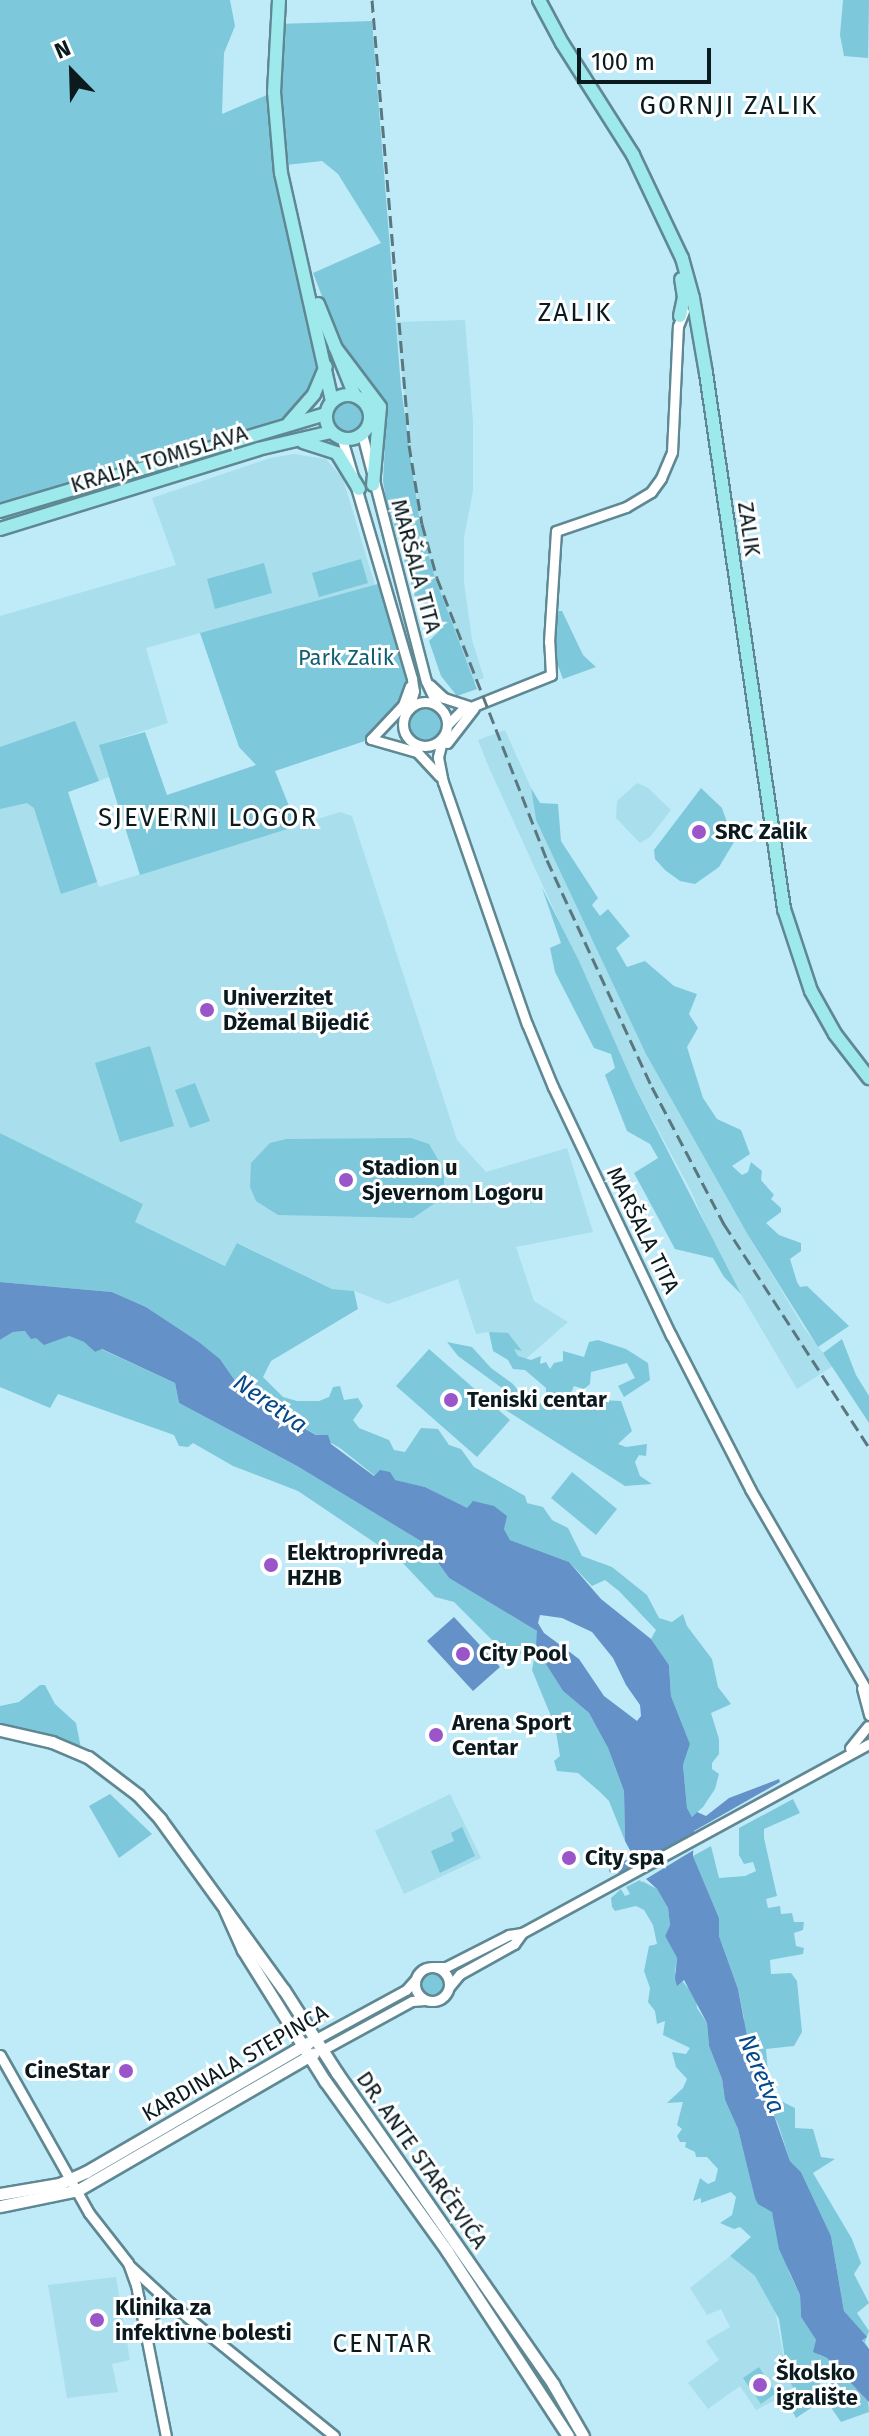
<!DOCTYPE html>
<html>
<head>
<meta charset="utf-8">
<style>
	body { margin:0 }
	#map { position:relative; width:869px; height:2436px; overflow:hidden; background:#bfebf8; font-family:"Fira Sans",sans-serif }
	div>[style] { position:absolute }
	.built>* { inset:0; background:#a9deec }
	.green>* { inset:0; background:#7ec8dc }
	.round { border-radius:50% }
	.water>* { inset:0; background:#6491c7 }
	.pier>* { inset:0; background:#bfebf8 }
	.roads { filter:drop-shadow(2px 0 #5f8893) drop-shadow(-2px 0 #5f8893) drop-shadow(0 2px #5f8893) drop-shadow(0 -2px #5f8893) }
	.tertiary>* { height:9px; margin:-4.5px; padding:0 4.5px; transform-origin:4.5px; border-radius:4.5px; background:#fff }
	.tertiary>.ring { margin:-4.5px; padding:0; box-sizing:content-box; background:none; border:9px solid #fff; border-radius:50% }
	.secondary>* { height:11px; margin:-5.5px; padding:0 5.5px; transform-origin:5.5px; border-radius:5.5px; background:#fff }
	.primary>* { height:12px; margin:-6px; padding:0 6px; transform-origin:6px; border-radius:6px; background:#9de9ec }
	.primary>.ring { margin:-6px; padding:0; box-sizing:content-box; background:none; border:12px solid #9de9ec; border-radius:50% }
	.rail>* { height:3px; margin-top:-1.5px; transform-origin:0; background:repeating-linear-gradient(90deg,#5a767f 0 12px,transparent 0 18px) }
	.dots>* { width:22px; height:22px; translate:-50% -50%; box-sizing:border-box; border:4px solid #fff; border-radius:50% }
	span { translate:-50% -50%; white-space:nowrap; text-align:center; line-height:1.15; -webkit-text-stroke:6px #fff; paint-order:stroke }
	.street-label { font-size:22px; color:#0a1a1f }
	.park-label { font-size:22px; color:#115f71 }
	.poi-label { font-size:22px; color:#0a1a1f; font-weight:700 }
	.left { translate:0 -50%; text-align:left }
	.right { translate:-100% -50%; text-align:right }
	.water-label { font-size:24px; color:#06498b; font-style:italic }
	.quarter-label { font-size:26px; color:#0a1a1f; letter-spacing:2px }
	.north { position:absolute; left:32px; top:32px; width:80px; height:80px; -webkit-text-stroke:6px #fff; paint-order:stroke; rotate:337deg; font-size:22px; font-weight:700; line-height:32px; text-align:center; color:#0a1a1f }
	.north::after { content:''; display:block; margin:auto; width:28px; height:36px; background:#0a1a1f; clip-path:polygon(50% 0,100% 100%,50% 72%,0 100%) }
	.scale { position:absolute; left:577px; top:48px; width:134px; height:36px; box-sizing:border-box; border:4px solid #0a1a1f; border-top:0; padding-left:10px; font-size:24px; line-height:28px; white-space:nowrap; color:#0a1a1f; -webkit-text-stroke:6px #fff; paint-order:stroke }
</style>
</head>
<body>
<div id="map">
	<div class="built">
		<div style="clip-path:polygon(465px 320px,473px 421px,473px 491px,464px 537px,464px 582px,472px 640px,484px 678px,474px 682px,435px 578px,420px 524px,396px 322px)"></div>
		<div style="clip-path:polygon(294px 454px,326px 459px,343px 479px,375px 585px,146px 648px,168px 723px,100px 745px,109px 777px,68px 792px,99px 887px,340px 812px,352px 816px,457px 1140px,486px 1172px,567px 1148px,593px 1232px,516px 1247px,534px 1301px,568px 1322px,520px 1364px,489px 1332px,476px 1334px,458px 1279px,388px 1304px,354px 1291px,332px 1289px,238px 1243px,226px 1266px,134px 1222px,143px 1204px,0 1133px,0 616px,176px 565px,152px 498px,270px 458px)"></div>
		<div style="clip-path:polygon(505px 730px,531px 788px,536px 820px,748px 1235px,804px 1328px,833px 1366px,797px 1389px,723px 1264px,690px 1189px,635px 1087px,490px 770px,478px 740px)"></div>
		<div style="clip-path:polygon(637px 783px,648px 788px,671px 810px,650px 837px,640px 843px,616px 818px,617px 801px)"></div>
		<div style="clip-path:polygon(450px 1794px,481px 1858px,404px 1894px,375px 1831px)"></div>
		<div style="clip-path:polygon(730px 2256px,755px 2276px,775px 2310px,788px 2379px,795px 2390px,756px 2410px,740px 2386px,708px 2409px,688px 2383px,719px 2360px,706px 2341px,730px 2327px,721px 2309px,707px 2315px,690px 2288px)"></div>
		<div style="clip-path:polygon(116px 2277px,130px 2360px,112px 2364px,118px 2392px,67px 2398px,48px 2285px)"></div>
	</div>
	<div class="green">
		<div style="clip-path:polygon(0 0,230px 0,235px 26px,224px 53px,222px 114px,274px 92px,276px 122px,326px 366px,286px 425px,0 511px)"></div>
		<div style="clip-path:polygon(843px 0,869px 0,868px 58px,844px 56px,840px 35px)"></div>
		<div style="clip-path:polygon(372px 21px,401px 387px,420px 524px,435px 578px,477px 689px,457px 696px,441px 676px,429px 641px,440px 630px,438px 616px,434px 608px,416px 600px,386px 499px,383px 481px,387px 406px,342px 348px,313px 273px,381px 243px,338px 174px,322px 161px,286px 165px,277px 24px)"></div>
		<div class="round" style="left:327px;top:396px;width:42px;height:42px"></div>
		<div style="clip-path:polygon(361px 559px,368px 583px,319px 597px,312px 573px)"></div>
		<div style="clip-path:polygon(264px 563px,272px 593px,215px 609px,207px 579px)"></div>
		<div style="clip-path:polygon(385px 582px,412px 679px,408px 695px,371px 739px,275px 771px,297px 826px,140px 875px,99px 745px,145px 732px,167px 795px,256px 765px,239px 747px,200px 633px)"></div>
		<div style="clip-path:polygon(552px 611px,562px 611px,583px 655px,596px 667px,563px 679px,552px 650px)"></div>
		<div class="round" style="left:404px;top:703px;width:42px;height:42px"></div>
		<div style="clip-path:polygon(75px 721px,99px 781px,68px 792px,97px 882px,61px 894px,34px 808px,27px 803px,0 809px,0 747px)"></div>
		<div style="clip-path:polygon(531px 788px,540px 803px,558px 804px,561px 841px,598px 898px,592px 905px,600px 916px,608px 909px,630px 936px,616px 948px,627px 967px,645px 961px,674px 986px,697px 994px,689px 1014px,698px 1028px,687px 1047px,703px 1098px,717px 1119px,741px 1130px,750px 1154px,732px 1166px,742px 1175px,748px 1172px,751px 1162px,762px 1171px,761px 1180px,774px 1195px,771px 1199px,781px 1208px,781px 1212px,766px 1223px,779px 1235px,801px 1243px,801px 1251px,790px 1259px,797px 1282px,800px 1287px,807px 1286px,849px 1326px,818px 1347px,748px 1235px,646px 1054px,536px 820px)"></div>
		<div style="clip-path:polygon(701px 788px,722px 808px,734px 842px,719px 867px,695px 884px,680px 881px,665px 870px,655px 859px,654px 850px)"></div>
		<div style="clip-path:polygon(542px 888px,579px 961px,635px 1087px,741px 1294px,724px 1277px,713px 1258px,675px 1249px,634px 1173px,658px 1158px,650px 1144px,627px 1131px,605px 1075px,615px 1068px,611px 1054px,594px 1048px,555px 972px,550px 948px,561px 943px)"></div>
		<div style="clip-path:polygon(150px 1046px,174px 1126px,120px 1142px,95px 1063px)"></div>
		<div style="clip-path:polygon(195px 1083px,210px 1121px,190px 1128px,175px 1090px)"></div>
		<div style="clip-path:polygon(0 1133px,143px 1204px,135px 1222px,225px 1266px,237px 1243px,332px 1289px,354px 1291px,358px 1309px,271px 1361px,263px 1377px,283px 1397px,297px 1401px,319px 1401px,329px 1397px,333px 1387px,340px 1386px,344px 1400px,358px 1398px,363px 1406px,353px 1420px,359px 1428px,389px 1440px,394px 1450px,405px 1452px,421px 1428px,438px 1429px,449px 1445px,461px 1449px,474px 1467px,525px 1496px,527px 1503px,543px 1507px,552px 1520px,568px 1528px,582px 1556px,612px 1567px,647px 1595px,659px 1618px,672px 1622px,683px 1614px,687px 1626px,712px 1659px,718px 1687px,731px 1704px,711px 1713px,719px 1739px,719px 1754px,712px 1763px,712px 1769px,719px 1774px,715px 1789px,703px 1807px,692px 1817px,687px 1808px,683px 1765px,690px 1744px,671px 1696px,669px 1665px,651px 1639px,656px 1630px,619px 1591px,605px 1580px,592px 1586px,569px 1562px,510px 1540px,504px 1529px,425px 1487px,375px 1476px,340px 1448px,272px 1410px,236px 1382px,220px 1359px,199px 1342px,146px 1307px,112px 1292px,0 1282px)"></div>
		<div style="clip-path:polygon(411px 1138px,429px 1144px,444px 1170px,444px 1186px,438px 1201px,413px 1218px,278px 1215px,256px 1201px,250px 1187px,251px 1163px,270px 1143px,286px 1139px)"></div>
		<div style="clip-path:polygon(25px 1331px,36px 1337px,69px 1336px,84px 1342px,95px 1352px,101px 1349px,175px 1383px,179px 1403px,297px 1466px,424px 1543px,449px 1578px,537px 1631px,551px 1662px,547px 1665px,563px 1691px,589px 1713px,608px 1748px,624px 1791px,625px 1841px,609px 1801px,600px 1792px,578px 1773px,557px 1771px,554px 1761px,560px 1756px,555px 1726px,532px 1670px,534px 1659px,497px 1645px,454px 1602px,435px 1597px,399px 1559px,298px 1491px,233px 1466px,193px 1443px,188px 1447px,179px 1446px,174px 1435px,58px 1394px,50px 1408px,0 1387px,0 1340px,13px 1332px)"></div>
		<div style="clip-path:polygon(489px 1332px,508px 1333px,522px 1351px,514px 1349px,518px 1356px,531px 1360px,541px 1356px,540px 1364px,546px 1362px,550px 1369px,554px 1363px,563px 1361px,563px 1351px,584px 1357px,589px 1342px,598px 1340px,626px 1349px,648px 1363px,650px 1380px,624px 1397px,618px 1386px,635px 1378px,627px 1363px,591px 1372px,590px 1384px,584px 1389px,574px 1386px,570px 1395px,576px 1399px,621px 1401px,632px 1431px,618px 1444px,626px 1447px,647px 1444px,646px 1456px,639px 1455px,635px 1462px,640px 1476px,652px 1484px,625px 1486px,504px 1409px,510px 1399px,506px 1391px,458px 1356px,447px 1342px,472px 1347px,491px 1368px,513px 1384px,533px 1409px,546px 1399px,546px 1388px,525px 1370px,513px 1369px,508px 1360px,493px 1351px)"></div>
		<div style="clip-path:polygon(842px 1339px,856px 1375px,869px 1396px,869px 1423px,823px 1353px)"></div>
		<div style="clip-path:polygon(429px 1349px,510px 1420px,477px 1457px,396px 1386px)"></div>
		<div style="clip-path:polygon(572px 1472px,617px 1509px,596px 1535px,551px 1498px)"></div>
		<div style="clip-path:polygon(40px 1685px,45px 1685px,55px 1704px,76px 1723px,81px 1748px,0 1724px,0 1706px,19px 1702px)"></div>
		<div style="clip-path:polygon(110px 1794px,152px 1834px,119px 1858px,89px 1806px)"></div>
		<div style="clip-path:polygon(793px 1799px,800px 1813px,764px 1829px,764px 1838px,777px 1896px,766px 1899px,768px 1908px,780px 1906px,781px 1914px,792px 1913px,794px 1922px,804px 1922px,803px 1930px,794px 1933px,796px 1946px,804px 1948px,803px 1954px,770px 1960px,771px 1974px,791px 1973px,797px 1981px,802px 2032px,794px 2046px,766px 2049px,768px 2072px,779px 2100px,795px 2108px,795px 2128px,813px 2129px,821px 2157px,835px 2159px,813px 2173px,852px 2239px,861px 2263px,854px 2274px,869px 2303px,857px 2313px,869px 2331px,865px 2342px,869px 2349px,862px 2339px,866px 2337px,844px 2311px,831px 2236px,801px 2172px,790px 2161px,778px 2124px,739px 2046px,744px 2042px,744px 2018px,738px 1989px,719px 1936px,719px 1918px,693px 1856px,711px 1846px,719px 1878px,745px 1876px,756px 1871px,753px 1862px,744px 1864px,739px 1855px,739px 1828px)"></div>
		<div style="clip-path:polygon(462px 1827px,475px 1856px,440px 1873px,431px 1851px,454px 1841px,451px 1833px)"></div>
		<div style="clip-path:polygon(640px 1880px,657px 1889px,668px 1908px,670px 1925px,665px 1936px,677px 1958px,675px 1972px,696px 1998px,697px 2008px,707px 2023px,709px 2046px,722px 2079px,725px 2100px,738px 2129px,753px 2187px,772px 2212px,789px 2272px,800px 2295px,801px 2317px,816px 2340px,819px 2355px,827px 2358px,868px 2400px,869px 2412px,841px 2422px,832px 2409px,836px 2402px,828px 2380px,821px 2382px,812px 2396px,814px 2406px,796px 2418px,788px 2403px,797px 2394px,788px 2379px,779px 2319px,755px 2276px,730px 2256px,751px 2237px,740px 2227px,734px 2229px,720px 2223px,732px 2215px,736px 2197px,731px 2192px,701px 2203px,701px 2198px,693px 2201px,700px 2178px,708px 2184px,715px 2181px,718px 2169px,707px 2157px,696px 2157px,695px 2152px,685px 2147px,686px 2142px,680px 2142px,677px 2136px,682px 2129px,677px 2125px,683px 2102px,667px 2103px,683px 2088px,687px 2079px,676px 2067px,672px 2052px,686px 2054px,690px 2048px,663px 2035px,665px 2021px,657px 2024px,655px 2011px,648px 2002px,650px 1988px,644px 1971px,649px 1946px,657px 1944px,653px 1925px,644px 1910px,636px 1906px,615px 1911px,612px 1907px,611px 1898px,621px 1889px,625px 1896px,630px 1894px,626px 1887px)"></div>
		<div class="round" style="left:420px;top:1971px;width:24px;height:24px"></div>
		<div style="clip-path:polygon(502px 2319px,546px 2383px,576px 2436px,572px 2436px,499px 2321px)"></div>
		<div style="clip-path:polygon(759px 2367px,776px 2393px,761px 2404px,743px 2378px)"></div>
	</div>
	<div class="water">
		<div style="clip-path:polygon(evenodd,0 1282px,112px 1292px,146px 1307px,199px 1342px,220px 1359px,236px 1382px,272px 1410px,316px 1435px,328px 1435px,331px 1444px,374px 1476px,380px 1470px,390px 1472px,395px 1480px,425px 1487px,467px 1508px,473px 1501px,494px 1506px,507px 1516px,504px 1529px,510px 1540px,569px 1562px,601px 1599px,651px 1639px,669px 1665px,671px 1696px,690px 1744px,683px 1765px,687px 1808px,692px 1817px,697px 1812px,706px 1816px,729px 1798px,779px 1779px,780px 1782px,694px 1831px,693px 1856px,719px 1918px,719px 1936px,738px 1989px,747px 2036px,739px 2046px,771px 2107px,790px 2161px,801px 2172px,831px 2236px,844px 2311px,867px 2337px,862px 2340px,869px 2349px,869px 2402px,827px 2358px,813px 2352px,816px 2340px,801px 2317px,800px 2295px,779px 2249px,772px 2212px,758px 2204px,755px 2198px,738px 2129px,725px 2100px,722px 2079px,709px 2046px,707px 2023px,684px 1980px,677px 1986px,675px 1979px,677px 1958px,665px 1936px,670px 1925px,668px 1908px,657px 1889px,632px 1866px,618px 1874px,615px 1869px,610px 1873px,609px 1870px,617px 1861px,630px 1860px,632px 1854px,625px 1841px,624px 1791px,608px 1748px,589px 1713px,563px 1691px,546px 1664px,551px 1661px,536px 1647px,537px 1631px,449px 1578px,424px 1543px,297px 1466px,179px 1403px,175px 1383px,102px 1349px,95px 1352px,84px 1342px,69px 1336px,44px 1345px,36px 1338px,31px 1339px,25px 1331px,13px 1332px,0 1340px,0 1282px,540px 1615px,562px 1618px,592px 1632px,613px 1658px,626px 1685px,640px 1705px,641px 1716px,637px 1721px,604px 1696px,579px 1659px,544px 1633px,538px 1623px,540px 1615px)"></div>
		<div style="clip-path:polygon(454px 1617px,500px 1667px,473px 1691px,427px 1641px)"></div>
	</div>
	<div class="pier">
		<div style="clip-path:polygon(750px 1803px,697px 1833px,697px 1848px,641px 1882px,636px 1868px,616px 1877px,611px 1873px,615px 1869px,619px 1873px,632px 1867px,631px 1864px,639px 1863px)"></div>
	</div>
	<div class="roads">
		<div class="tertiary">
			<div style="left:362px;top:434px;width:255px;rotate:75.5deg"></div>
			<div style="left:426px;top:681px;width:26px;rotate:65deg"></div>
			<div style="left:342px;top:439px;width:250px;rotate:73.7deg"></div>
			<div style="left:412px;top:679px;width:12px;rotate:81deg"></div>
			<div style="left:414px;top:691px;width:19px;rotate:106deg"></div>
			<div style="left:430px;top:685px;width:19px;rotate:43deg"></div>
			<div style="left:444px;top:698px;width:25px;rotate:18deg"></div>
			<div class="ring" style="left:403px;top:702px;width:35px;height:35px"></div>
			<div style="left:447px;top:725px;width:20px;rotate:-45deg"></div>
			<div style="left:461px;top:711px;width:97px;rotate:-21.8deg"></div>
			<div style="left:551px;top:675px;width:33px;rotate:-93deg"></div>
			<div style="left:549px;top:642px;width:111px;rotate:-86.4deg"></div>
			<div style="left:556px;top:531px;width:74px;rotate:-18.9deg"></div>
			<div style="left:626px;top:507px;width:29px;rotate:-31deg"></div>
			<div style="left:651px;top:492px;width:17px;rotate:-54deg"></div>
			<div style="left:661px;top:478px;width:28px;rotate:-67deg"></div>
			<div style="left:672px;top:452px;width:126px;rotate:-87.3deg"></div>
			<div style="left:678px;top:326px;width:16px;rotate:-68deg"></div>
			<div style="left:443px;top:737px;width:21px;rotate:104deg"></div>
			<div style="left:438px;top:757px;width:25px;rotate:79deg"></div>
			<div style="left:443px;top:782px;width:256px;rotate:70.9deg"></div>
			<div style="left:527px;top:1024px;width:68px;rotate:67.6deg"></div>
			<div style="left:553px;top:1087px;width:275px;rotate:64.6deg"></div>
			<div style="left:671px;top:1335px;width:173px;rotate:62.8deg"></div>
			<div style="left:750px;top:1489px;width:237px;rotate:59.9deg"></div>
			<div style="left:371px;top:739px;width:48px;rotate:15.8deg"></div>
			<div style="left:417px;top:752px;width:33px;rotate:47deg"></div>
			<div style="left:371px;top:739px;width:47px;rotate:-46.7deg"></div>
			<div style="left:403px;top:705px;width:20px;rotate:-70deg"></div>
			<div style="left:447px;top:743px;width:44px;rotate:-52.4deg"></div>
			<div style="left:862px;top:1688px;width:28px;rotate:75deg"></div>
			<div style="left:850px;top:1748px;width:28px;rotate:-51deg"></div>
			<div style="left:436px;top:1967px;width:10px"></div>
			<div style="left:446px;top:1967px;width:71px;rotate:-26.9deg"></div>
			<div style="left:509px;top:1935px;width:13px;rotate:-9deg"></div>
			<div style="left:522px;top:1933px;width:395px;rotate:-28.6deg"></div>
			<div class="ring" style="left:415px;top:1967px;width:25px;height:25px"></div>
			<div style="left:449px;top:1987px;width:17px;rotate:-50deg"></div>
			<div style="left:460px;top:1974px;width:62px;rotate:-29.1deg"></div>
			<div style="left:514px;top:1944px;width:14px;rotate:-54deg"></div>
			<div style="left:316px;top:2039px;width:102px;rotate:-28.6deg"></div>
			<div style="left:406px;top:1990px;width:13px;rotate:-48deg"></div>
			<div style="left:322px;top:2050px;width:102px;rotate:-28.6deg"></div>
			<div style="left:412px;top:2001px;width:13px;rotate:-4deg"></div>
			<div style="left:0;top:2055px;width:181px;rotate:60.6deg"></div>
			<div style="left:89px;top:2213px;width:63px;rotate:52deg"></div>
			<div style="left:128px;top:2263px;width:23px;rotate:70deg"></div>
			<div style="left:136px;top:2285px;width:154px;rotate:78.8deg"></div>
			<div style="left:130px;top:2266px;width:54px;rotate:42.8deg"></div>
			<div style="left:170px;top:2303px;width:211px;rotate:39deg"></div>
			<div style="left:147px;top:2334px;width:19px;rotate:-78deg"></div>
			<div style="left:151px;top:2315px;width:22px;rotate:-32deg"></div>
		</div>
		<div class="secondary">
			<div style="left:0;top:1730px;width:53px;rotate:13deg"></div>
			<div style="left:52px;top:1742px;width:39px;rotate:23deg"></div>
			<div style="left:88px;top:1757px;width:63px;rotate:37.2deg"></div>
			<div style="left:138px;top:1795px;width:33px;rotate:47deg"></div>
			<div style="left:160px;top:1819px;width:211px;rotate:54.1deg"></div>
			<div style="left:284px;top:1990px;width:98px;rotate:57.4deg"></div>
			<div style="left:337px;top:2073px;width:379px;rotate:55.2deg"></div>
			<div style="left:553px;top:2384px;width:60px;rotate:60deg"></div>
			<div style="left:225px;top:1910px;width:44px;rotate:65.8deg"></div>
			<div style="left:243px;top:1950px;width:155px;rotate:58deg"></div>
			<div style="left:325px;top:2081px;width:209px;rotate:54.3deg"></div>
			<div style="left:447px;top:2251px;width:221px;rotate:56.8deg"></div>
			<div style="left:0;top:2194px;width:60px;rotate:-9.6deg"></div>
			<div style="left:59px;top:2184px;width:30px;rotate:-24deg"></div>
			<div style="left:86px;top:2172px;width:258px;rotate:-30.2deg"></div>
			<div style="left:0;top:2206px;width:80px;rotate:-11.6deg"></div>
			<div style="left:78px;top:2190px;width:272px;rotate:-30.1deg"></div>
		</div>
		<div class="primary">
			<div style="left:279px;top:0;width:92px;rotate:93.1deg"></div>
			<div style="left:274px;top:92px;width:81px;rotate:85.1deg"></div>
			<div style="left:281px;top:173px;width:234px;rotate:77.4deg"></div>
			<div style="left:539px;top:0;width:49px;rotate:61.9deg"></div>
			<div style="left:562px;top:43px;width:133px;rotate:57.6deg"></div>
			<div style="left:633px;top:155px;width:114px;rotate:64.6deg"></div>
			<div style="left:682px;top:258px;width:41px;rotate:74.6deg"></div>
			<div style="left:693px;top:298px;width:76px;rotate:80.2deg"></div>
			<div style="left:706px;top:373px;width:542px;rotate:81.72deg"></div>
			<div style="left:784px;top:909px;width:86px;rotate:71.8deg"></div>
			<div style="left:811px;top:991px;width:49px;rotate:60.8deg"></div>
			<div style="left:835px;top:1034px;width:56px;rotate:52.3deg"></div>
			<div style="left:318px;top:304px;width:99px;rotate:68.1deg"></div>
			<div style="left:680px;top:316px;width:19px;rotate:-78deg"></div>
			<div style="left:684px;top:297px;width:18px;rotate:-99deg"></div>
			<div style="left:335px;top:347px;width:75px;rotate:53.1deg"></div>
			<div style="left:380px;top:407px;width:78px;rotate:95.1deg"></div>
			<div class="ring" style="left:326px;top:395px;width:32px;height:32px"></div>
			<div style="left:289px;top:423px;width:38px;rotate:-49deg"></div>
			<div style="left:314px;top:394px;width:30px;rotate:-67deg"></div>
			<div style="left:303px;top:442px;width:36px;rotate:18deg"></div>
			<div style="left:337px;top:453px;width:42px;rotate:58.6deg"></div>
			<div style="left:0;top:511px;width:339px;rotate:-16.6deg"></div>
			<div style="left:0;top:529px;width:270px;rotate:-17.2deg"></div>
			<div style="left:258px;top:449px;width:75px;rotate:-13.1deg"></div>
		</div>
	</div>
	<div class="rail">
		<div style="left:372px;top:0;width:447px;rotate:85.2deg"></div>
		<div style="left:409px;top:445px;width:80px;rotate:80.7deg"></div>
		<div style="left:422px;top:524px;width:56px;rotate:74.5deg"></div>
		<div style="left:437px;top:578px;width:303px;rotate:68.7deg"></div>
		<div style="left:547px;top:860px;width:250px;rotate:65.2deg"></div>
		<div style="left:652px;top:1087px;width:155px;rotate:62.3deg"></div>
		<div style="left:724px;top:1224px;width:266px;rotate:57deg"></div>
	</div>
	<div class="dots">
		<div style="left:699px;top:832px;background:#9a55c9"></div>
		<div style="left:207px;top:1010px;background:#9a55c9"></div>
		<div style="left:346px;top:1180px;background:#9a55c9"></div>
		<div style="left:451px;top:1400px;background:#9a55c9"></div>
		<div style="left:271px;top:1565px;background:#9a55c9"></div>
		<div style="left:463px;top:1654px;background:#9a55c9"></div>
		<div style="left:436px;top:1735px;background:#9a55c9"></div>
		<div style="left:569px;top:1858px;background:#9a55c9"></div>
		<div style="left:126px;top:2071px;background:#9a55c9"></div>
		<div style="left:97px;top:2320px;background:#9a55c9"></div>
		<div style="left:760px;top:2385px;background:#9a55c9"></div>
	</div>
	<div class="street-label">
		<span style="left:159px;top:459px;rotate:-17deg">KRALJA TOMISLAVA</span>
		<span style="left:749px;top:529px;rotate:82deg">ZALIK</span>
		<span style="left:416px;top:566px;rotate:75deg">MARŠALA TITA</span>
		<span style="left:643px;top:1230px;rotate:64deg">MARŠALA TITA</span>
		<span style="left:235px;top:2063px;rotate:-30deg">KARDINALA STEPINCA</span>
		<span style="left:422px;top:2160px;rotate:55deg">DR. ANTE STARČEVIĆA</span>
	</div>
	<div class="park-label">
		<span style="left:346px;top:658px">Park Zalik</span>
	</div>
	<div class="poi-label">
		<span class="left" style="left:715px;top:832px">SRC Zalik</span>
		<span class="left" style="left:223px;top:1010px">Univerzitet<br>Džemal Bijedić</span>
		<span class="left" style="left:362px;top:1180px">Stadion u<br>Sjevernom Logoru</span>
		<span class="left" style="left:467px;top:1400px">Teniski centar</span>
		<span class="left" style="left:287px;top:1565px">Elektroprivreda<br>HZHB</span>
		<span class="left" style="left:479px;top:1654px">City Pool</span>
		<span class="left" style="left:452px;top:1735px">Arena Sport<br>Centar</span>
		<span class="left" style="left:585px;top:1858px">City spa</span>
		<span class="right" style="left:110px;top:2071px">CineStar</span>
		<span class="left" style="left:115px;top:2320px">Klinika za<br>infektivne bolesti</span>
		<span class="left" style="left:776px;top:2385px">Školsko<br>igralište</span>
	</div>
	<div class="water-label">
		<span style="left:270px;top:1404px;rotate:35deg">Neretva</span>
		<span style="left:761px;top:2074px;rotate:67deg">Neretva</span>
	</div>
	<div class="quarter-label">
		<span style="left:729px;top:106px">GORNJI ZALIK</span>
		<span style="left:575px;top:313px">ZALIK</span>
		<span style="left:208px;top:818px">SJEVERNI LOGOR</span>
		<span style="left:383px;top:2344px">CENTAR</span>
	</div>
	<div class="north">N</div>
	<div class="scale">100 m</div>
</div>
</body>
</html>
